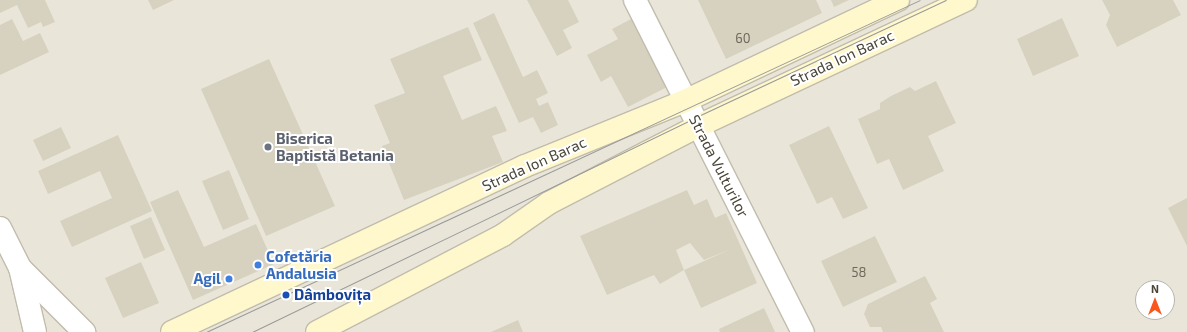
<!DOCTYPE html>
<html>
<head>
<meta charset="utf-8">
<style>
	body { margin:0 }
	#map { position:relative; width:1187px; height:332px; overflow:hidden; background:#f5f3eb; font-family:"Exo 2",sans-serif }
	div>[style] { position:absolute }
	.residential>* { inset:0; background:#e9e6d9 }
	.building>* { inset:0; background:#d7d1c0 }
	.roads { filter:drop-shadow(1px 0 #c1bcad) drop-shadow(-1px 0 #c1bcad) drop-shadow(0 1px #c1bcad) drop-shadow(0 -1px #c1bcad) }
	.street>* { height:22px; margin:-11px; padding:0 11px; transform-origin:11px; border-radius:11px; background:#fff }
	.secondary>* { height:22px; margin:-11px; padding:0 11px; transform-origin:11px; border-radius:11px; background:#fff8cc }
	.tram>* { height:1px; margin:-0.5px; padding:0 0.5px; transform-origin:0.5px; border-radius:0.5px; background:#999 }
	.dots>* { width:11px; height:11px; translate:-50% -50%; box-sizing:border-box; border:2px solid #fff; border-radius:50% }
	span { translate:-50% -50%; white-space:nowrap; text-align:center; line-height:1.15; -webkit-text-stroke:4px #fff; paint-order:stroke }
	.number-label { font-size:13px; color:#6d685a }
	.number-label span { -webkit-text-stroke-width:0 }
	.street-label { font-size:15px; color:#4a4538 }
	.worship-label { font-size:15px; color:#5b616d; font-weight:700 }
	.left { translate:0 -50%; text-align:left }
	.shop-label { font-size:15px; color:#366cbe; font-weight:700 }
	.right { translate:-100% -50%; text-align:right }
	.transit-label { font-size:15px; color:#164399; font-weight:700 }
	.north { position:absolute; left:1135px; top:280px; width:40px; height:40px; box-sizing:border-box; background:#fff; border:1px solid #b7b5af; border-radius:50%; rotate:0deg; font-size:11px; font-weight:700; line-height:16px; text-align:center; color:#4a4538 }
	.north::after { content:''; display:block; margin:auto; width:14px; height:18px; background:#fa561d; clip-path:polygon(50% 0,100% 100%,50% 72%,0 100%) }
</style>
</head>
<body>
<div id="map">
	<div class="residential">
		<div style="clip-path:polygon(evenodd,0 0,1187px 0,1187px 332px,0 332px,0 0,1143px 288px,1167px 288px,1167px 312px,1143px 312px,1143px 288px)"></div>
	</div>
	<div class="building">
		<div style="clip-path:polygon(0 0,45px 0,55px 22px,43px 27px,41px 22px,28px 28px,17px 5px,0 13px)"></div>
		<div style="clip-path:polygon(148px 0,174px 0,153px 10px)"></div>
		<div style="clip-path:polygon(527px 0,568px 0,579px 22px,563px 30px,572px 48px,557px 56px)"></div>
		<div style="clip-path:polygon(698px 0,816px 0,822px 13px,726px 59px)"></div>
		<div style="clip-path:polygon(831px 0,849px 0,834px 7px)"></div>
		<div style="clip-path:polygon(1102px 0,1173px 0,1181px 15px,1117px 47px,1106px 25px,1110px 15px)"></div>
		<div style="clip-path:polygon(494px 13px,523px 77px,537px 70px,548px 93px,536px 99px,539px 106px,548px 102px,558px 125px,541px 133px,533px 117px,519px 123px,473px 23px)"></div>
		<div style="clip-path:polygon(635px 17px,671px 85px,628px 107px,611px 76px,601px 82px,587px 55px,618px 39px,612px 29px)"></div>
		<div style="clip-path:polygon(1062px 18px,1079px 56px,1033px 76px,1017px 39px)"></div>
		<div style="clip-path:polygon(12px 19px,23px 41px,40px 33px,49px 52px,0 75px,0 25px)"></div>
		<div style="clip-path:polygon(468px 27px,482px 60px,443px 76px,462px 120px,496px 106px,507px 131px,492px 136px,503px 162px,404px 200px,382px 146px,390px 143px,374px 105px,405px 93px,390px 59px)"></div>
		<div style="clip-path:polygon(269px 59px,335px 206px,266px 236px,201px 89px)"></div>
		<div style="clip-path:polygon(936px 81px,956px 123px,928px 136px,944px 171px,903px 190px,889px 159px,877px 164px,858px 119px,880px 109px,880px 103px,891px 96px,910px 87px,915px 91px)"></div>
		<div style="clip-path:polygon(829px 126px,868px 208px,843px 219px,832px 197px,817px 204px,789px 145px)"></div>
		<div style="clip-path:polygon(61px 127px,71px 148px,43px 161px,33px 140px)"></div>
		<div style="clip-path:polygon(118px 135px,152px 211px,72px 247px,60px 221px,112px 198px,100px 171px,48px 194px,38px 171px)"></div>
		<div style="clip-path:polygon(229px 170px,249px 219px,223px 230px,202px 181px)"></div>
		<div style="clip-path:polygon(178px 190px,204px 247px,256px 224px,274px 264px,193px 300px,150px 202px)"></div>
		<div style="clip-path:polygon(687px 190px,694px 205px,707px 199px,715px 218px,726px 213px,757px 283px,701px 308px,684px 270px,731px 249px,704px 260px,690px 243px,676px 250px,684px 270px,660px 284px,654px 275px,607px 295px,580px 236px)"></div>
		<div style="clip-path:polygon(1187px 198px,1187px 246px,1168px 208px)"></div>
		<div style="clip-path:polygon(151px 217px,165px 250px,144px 259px,130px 226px)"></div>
		<div style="clip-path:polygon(875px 236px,897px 282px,843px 307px,821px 261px)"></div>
		<div style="clip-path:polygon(141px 262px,159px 303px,123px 318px,105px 278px)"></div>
		<div style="clip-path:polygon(925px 276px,937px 299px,930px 303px,944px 332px,883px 332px,881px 327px,870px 327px,864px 314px,868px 304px)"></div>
		<div style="clip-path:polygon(764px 308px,775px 332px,720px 332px,719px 329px)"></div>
		<div style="clip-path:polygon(518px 320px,523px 332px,491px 332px)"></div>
	</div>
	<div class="roads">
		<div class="street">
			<div style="left:635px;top:0;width:372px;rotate:63.2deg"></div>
			<div style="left:0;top:228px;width:45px;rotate:63.4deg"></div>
			<div style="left:20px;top:268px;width:66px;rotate:76.8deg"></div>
			<div style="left:20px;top:268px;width:91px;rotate:45deg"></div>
		</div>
		<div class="secondary">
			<div style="left:172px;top:332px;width:390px;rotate:-25.2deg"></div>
			<div style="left:525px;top:166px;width:173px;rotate:-22.1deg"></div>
			<div style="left:685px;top:101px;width:236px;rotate:-25.4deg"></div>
			<div style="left:317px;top:332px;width:210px;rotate:-27.5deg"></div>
			<div style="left:503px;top:235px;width:56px;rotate:-34.8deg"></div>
			<div style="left:549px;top:203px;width:168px;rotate:-27.3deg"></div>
			<div style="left:698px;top:126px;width:296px;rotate:-25.2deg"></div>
		</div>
	</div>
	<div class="tram">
		<div style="left:206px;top:332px;width:787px;rotate:-24.94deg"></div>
		<div style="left:252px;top:332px;width:491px;rotate:-25.8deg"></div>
		<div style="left:694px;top:118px;width:278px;rotate:-25.1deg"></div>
	</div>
	<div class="dots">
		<div style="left:268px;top:147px;background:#6b7280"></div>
		<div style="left:258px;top:265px;background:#3f7fe0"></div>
		<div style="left:229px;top:279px;background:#3f7fe0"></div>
		<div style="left:286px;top:295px;background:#1a4fb4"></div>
	</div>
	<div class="number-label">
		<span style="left:743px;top:38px">60</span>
		<span style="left:859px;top:272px">58</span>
	</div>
	<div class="street-label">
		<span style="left:842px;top:58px;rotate:-25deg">Strada Ion Barac</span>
		<span style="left:534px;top:164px;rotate:-24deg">Strada Ion Barac</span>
		<span style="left:719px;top:166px;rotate:63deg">Strada Vulturilor</span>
	</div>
	<div class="worship-label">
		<span class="left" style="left:276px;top:147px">Biserica<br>Baptistă Betania</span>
	</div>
	<div class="shop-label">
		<span class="left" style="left:266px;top:265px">Cofetăria<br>Andalusia</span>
		<span class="right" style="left:221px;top:279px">Agil</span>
	</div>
	<div class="transit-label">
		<span class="left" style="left:294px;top:295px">Dâmbovița</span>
	</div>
	<div class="north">N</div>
</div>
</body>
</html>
